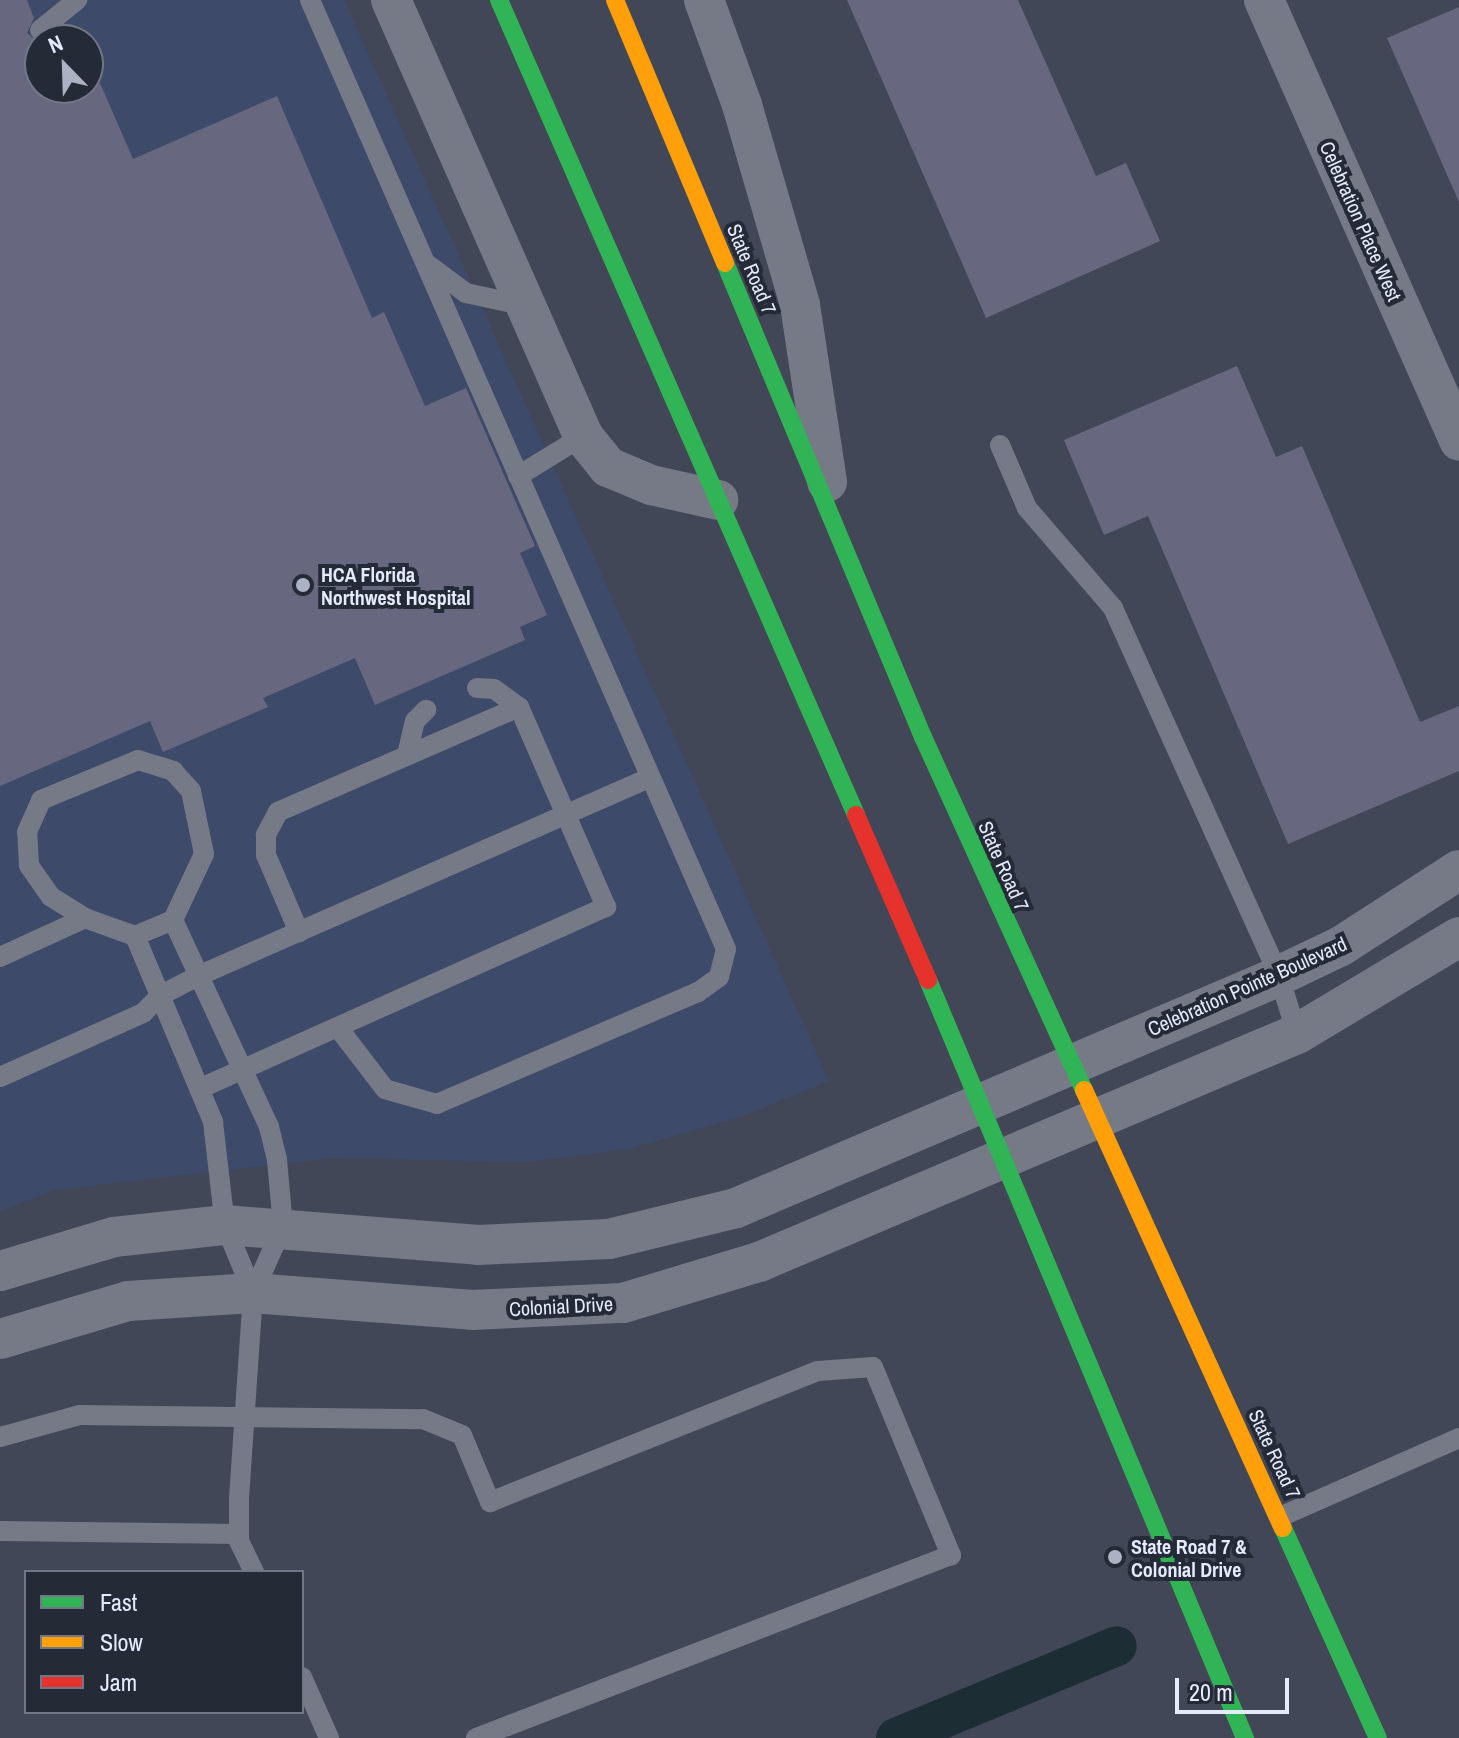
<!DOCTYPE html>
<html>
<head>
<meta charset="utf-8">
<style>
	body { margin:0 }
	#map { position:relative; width:1459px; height:1738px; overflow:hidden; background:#414757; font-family:"Archivo Narrow",sans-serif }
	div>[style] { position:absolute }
	.built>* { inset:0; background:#3e4a6a }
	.canal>* { height:40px; margin:-20px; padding:0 20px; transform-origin:20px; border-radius:20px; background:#1c2e33 }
	.building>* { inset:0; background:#67677f }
	.lane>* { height:20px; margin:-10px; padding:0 10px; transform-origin:10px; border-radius:10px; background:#767a87 }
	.street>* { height:40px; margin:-20px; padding:0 20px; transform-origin:20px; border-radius:20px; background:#767a87 }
	.fast>* { height:18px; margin:-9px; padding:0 9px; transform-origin:9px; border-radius:9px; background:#30b455 }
	.slow>* { height:18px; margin:-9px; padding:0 9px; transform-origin:9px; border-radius:9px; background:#ff9f0a }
	.jam>* { height:18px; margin:-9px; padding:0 9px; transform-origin:9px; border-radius:9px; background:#e5322d }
	.dots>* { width:22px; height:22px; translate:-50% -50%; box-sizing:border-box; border:4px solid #252a37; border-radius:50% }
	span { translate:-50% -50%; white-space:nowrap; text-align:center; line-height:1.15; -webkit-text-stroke:8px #252a37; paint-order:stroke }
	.street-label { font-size:20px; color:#e4ebfd }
	.poi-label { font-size:20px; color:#e4ebfd; font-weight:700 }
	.left { translate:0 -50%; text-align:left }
	.legend { position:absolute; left:24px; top:1570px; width:280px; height:144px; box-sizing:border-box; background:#252a37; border:2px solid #717786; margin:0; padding:10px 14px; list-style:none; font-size:24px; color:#e4ebfd }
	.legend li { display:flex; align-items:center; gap:16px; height:40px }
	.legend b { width:40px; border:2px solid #717786 }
	.north { position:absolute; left:24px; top:24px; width:80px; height:80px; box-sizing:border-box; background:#252a37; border:2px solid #717786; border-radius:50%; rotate:337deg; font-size:22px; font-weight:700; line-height:32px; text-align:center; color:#e4ebfd }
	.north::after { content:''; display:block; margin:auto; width:28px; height:36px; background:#abb2c3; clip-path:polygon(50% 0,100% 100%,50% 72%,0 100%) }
	.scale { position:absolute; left:1175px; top:1678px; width:114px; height:36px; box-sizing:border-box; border:4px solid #e4ebfd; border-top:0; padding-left:10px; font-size:24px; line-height:28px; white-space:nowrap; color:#e4ebfd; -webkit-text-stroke:6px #252a37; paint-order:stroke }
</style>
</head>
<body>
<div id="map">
	<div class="built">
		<div style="clip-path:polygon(evenodd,0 0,344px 0,829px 1081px,743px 1116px,629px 1149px,526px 1162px,333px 1158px,55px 1190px,0 1211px,0 0,40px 40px,88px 40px,88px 88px,40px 88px,40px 40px)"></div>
	</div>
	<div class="canal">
		<div style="left:896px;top:1738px;width:239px;rotate:-22.6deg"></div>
	</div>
	<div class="building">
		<div style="clip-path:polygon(0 0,27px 0,34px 18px,27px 33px,40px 43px,40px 88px,64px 88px,68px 97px,100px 83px,133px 159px,277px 96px,372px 318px,384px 312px,425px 406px,466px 388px,535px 546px,520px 553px,547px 615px,520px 627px,525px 640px,375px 705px,355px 658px,263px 698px,268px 707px,163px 752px,150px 721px,0 786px)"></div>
		<div style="clip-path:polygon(847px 0,1018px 0,1096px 176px,1126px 163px,1160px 241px,986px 318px)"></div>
		<div style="clip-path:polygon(1459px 7px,1459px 202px,1387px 38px)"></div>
		<div style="clip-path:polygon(1237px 366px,1276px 457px,1302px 446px,1420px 722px,1459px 706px,1459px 771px,1288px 844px,1148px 516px,1104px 535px,1064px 440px)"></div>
	</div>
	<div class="lane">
		<div style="left:310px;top:0;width:1036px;rotate:66.33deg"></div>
		<div style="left:726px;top:949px;width:29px;rotate:104deg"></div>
		<div style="left:719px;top:977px;width:26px;rotate:144deg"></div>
		<div style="left:698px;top:992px;width:284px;rotate:156.8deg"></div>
		<div style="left:437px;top:1104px;width:54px;rotate:-163.9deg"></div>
		<div style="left:385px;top:1089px;width:76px;rotate:-127.5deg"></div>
		<div style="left:40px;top:30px;width:48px;rotate:-39deg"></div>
		<div style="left:427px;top:264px;width:49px;rotate:36.6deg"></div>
		<div style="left:466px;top:293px;width:61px;rotate:12.2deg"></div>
		<div style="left:1000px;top:445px;width:69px;rotate:66.8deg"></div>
		<div style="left:1027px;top:508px;width:132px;rotate:49.3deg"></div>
		<div style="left:1113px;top:608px;width:404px;rotate:65.7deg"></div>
		<div style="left:1279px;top:976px;width:61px;rotate:72.8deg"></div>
		<div style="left:518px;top:476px;width:76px;rotate:-31.6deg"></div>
		<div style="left:477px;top:688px;width:17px;rotate:3deg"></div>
		<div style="left:494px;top:689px;width:31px;rotate:36deg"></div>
		<div style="left:407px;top:755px;width:35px;rotate:-77deg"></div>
		<div style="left:415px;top:721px;width:16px;rotate:-45deg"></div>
		<div style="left:138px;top:760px;width:37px;rotate:17deg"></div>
		<div style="left:173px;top:771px;width:27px;rotate:48deg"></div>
		<div style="left:191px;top:791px;width:64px;rotate:78.3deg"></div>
		<div style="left:204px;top:854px;width:73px;rotate:115.2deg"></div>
		<div style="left:173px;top:920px;width:41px;rotate:157.2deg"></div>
		<div style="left:135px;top:936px;width:53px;rotate:-160.2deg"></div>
		<div style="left:85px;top:918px;width:40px;rotate:-148deg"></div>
		<div style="left:51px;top:897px;width:39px;rotate:-125deg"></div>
		<div style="left:29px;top:865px;width:33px;rotate:-93deg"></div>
		<div style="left:27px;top:832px;width:35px;rotate:-66deg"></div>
		<div style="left:41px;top:800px;width:105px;rotate:-22.4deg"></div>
		<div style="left:173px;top:920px;width:228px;rotate:65.1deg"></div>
		<div style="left:269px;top:1127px;width:34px;rotate:76deg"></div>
		<div style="left:277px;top:1160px;width:66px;rotate:84.8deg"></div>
		<div style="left:283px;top:1226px;width:73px;rotate:114.1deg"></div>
		<div style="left:253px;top:1293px;width:205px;rotate:93.9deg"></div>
		<div style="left:239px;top:1498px;width:43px;rotate:90deg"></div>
		<div style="left:239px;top:1541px;width:34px;rotate:64deg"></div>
		<div style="left:135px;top:936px;width:202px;rotate:67.2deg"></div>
		<div style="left:213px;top:1122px;width:104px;rotate:83.4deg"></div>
		<div style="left:225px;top:1225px;width:74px;rotate:67.6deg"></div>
		<div style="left:0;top:957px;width:94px;rotate:-24.6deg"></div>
		<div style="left:0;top:1077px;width:157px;rotate:-24.1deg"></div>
		<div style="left:143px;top:1013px;width:25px;rotate:-45deg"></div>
		<div style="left:161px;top:995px;width:42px;rotate:-27.2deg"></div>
		<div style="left:198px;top:976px;width:493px;rotate:-23.7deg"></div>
		<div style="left:201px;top:1088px;width:444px;rotate:-24.1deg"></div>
		<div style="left:606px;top:907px;width:218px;rotate:-113.5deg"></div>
		<div style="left:519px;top:707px;width:263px;rotate:156.5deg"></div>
		<div style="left:278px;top:812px;width:26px;rotate:118deg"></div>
		<div style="left:266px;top:835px;width:20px;rotate:90deg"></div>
		<div style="left:266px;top:855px;width:84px;rotate:66.8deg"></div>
		<div style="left:0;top:1437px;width:83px;rotate:-15.4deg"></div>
		<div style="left:80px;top:1415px;width:343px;rotate:0.7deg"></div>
		<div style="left:423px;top:1419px;width:42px;rotate:22.3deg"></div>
		<div style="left:462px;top:1435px;width:73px;rotate:67.3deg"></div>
		<div style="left:490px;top:1502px;width:353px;rotate:-21.8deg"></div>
		<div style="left:818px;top:1371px;width:55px;rotate:-4.2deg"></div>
		<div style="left:873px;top:1367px;width:204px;rotate:67.5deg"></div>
		<div style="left:951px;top:1555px;width:509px;rotate:158.93deg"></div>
		<div style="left:1280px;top:1517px;width:196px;rotate:-23.8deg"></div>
		<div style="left:0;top:1531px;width:239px;rotate:0.7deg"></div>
		<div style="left:302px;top:1677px;width:67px;rotate:66.1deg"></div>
	</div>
	<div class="street">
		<div style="left:391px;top:0;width:476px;rotate:66.2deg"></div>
		<div style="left:583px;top:436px;width:40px;rotate:51deg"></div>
		<div style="left:608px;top:467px;width:47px;rotate:22.7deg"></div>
		<div style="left:651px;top:485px;width:69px;rotate:12.6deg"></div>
		<div style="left:704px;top:0;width:112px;rotate:70.1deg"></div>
		<div style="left:742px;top:105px;width:208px;rotate:73.8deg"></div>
		<div style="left:800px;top:305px;width:179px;rotate:81.3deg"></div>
		<div style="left:1264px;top:0;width:482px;rotate:66.1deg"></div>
		<div style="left:0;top:1271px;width:119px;rotate:-16.6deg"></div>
		<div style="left:114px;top:1237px;width:112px;rotate:-6.2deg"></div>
		<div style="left:225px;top:1225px;width:254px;rotate:4.5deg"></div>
		<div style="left:478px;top:1245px;width:131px;rotate:-2.6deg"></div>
		<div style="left:609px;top:1239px;width:131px;rotate:-13.7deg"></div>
		<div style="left:736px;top:1208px;width:578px;rotate:-23.11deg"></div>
		<div style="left:1268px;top:981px;width:81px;rotate:-25.6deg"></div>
		<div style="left:1341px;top:946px;width:140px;rotate:-32.8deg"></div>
		<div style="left:0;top:1339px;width:134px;rotate:-16.5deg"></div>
		<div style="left:128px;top:1301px;width:125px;rotate:-3.7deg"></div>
		<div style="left:253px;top:1293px;width:220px;rotate:4.4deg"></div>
		<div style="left:472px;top:1310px;width:151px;rotate:-2.7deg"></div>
		<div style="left:623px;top:1303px;width:142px;rotate:-16.8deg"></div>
		<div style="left:759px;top:1262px;width:584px;rotate:-22.97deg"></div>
		<div style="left:1297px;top:1034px;width:189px;rotate:-30.9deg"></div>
	</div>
	<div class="fast">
		<div style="left:499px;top:0;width:890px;rotate:66.34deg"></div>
		<div style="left:725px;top:263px;width:514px;rotate:67.33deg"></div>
		<div style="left:923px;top:737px;width:388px;rotate:65.5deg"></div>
		<div style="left:928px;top:980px;width:822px;rotate:67.31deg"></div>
		<div style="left:1283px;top:1528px;width:230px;rotate:65.7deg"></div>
	</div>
	<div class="slow">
		<div style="left:615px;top:0;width:285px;rotate:67.3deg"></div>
		<div style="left:1084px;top:1090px;width:481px;rotate:65.6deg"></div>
	</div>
	<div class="jam">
		<div style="left:856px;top:815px;width:180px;rotate:66.4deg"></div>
	</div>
	<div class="dots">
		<div style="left:303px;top:585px;background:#abb2c3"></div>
		<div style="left:1115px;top:1557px;background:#abb2c3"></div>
	</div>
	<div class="street-label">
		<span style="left:1361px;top:221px;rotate:66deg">Celebration Place West</span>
		<span style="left:752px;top:269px;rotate:67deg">State Road 7</span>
		<span style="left:1004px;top:866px;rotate:66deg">State Road 7</span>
		<span style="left:1247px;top:986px;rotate:-24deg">Celebration Pointe Boulevard</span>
		<span style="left:561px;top:1306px;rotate:-3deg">Colonial Drive</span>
		<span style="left:1275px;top:1454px;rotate:65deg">State Road 7</span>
	</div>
	<div class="poi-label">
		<span class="left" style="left:321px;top:586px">HCA Florida<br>Northwest Hospital</span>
		<span class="left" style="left:1131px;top:1558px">State Road 7 &amp;<br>Colonial Drive</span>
	</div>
	<ul class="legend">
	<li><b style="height:10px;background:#30b455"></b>Fast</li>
	<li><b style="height:10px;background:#ff9f0a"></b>Slow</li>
	<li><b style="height:10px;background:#e5322d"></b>Jam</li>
	</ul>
	<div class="north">N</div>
	<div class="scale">20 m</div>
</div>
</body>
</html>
